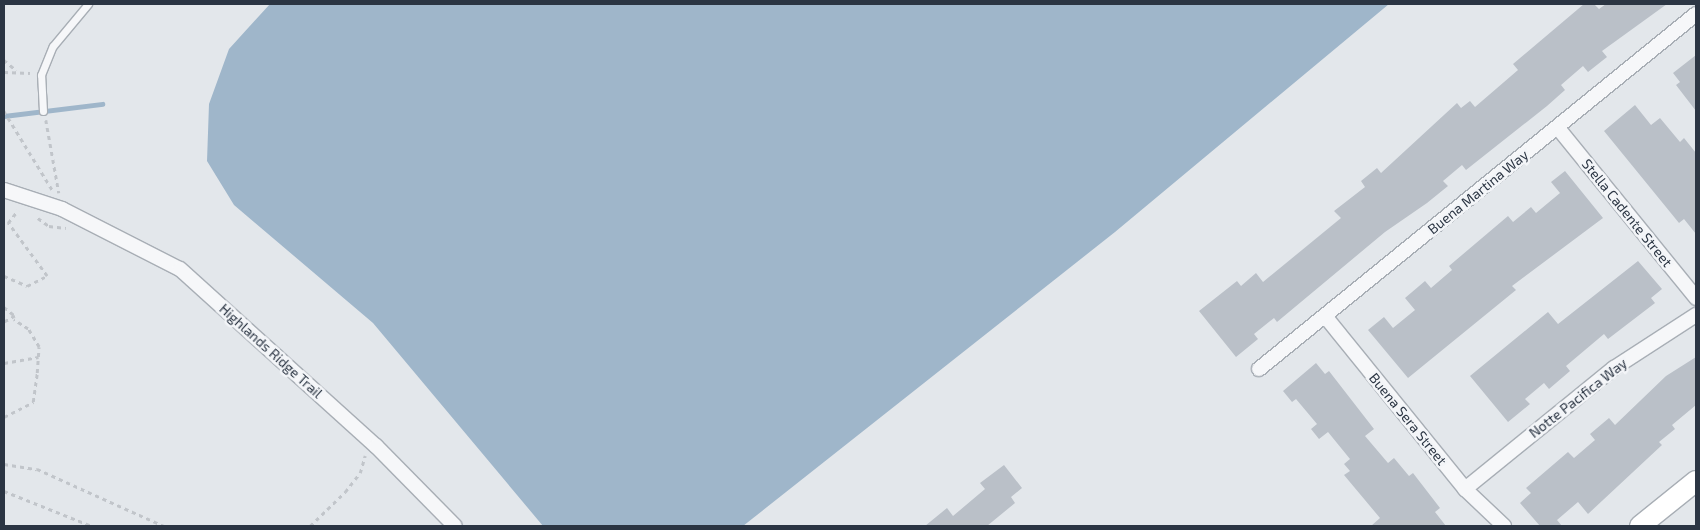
<!DOCTYPE html>
<html>
<head>
<meta charset="utf-8">
<style>
	body { margin:0 }
	#map { position:relative; width:1700px; height:530px; overflow:hidden; background:#e3e7eb; font-family:"Exo 2",sans-serif }
	div>[style] { position:absolute }
	.water>* { inset:0; background:#9fb6ca }
	.stream>* { height:4.5px; margin:-2.25px; padding:0 2.25px; transform-origin:2.25px; border-radius:2.25px; background:#9fb6ca }
	.building>* { inset:0; background:#bac0c8 }
	.path>* { height:2.5px; margin-top:-1.25px; transform-origin:0; background:repeating-linear-gradient(90deg,#c1c5ca 0 4px,transparent 0 8px) }
	.roads { filter:drop-shadow(1px 0 #a8aeb5) drop-shadow(-1px 0 #a8aeb5) drop-shadow(0 1px #a8aeb5) drop-shadow(0 -1px #a8aeb5) }
	.lane>* { height:7px; margin:-3.5px; padding:0 3.5px; transform-origin:3.5px; border-radius:3.5px; background:#f6f7f9 }
	.street>* { height:14px; margin:-7px; padding:0 7px; transform-origin:7px; border-radius:7px; background:#f6f7f9 }
	.secondary>* { height:20px; margin:-10px; padding:0 10px; transform-origin:10px; border-radius:10px; background:#fff }
	span { translate:-50% -50%; white-space:nowrap; text-align:center; line-height:1.15; -webkit-text-stroke:5px #f3f5f8; paint-order:stroke }
	.street-label { font-size:14px; color:#2b3543 }
	.frame { position:absolute; inset:0; border:5px solid #2b3543; pointer-events:none }
</style>
</head>
<body>
<div id="map">
	<div class="water">
		<div style="clip-path:polygon(270px 4px,1389px 4px,1115px 232px,743px 526px,543px 526px,373px 323px,234px 205px,207px 161px,209px 104px,229px 49px)"></div>
	</div>
	<div class="stream">
		<div style="left:4px;top:116px;width:99px;rotate:-7deg"></div>
	</div>
	<div class="building">
		<div style="clip-path:polygon(1584px 4px,1594px 4px,1599px 9px,1606px 4px,1667px 4px,1602px 51px,1607px 57px,1588px 72px,1583px 66px,1561px 85px,1565px 90px,1547px 106px,1466px 170px,1462px 165px,1443px 181px,1448px 186px,1427px 203px,1385px 232px,1277px 322px,1274px 318px,1254px 334px,1258px 339px,1236px 357px,1199px 311px,1237px 281px,1241px 286px,1256px 273px,1263px 282px,1341px 218px,1334px 211px,1365px 187px,1361px 181px,1377px 168px,1381px 173px,1457px 103px,1461px 108px,1470px 101px,1475px 107px,1518px 70px,1513px 64px)"></div>
		<div style="clip-path:polygon(1696px 55px,1696px 111px,1676px 85px,1680px 82px,1673px 73px)"></div>
		<div style="clip-path:polygon(1635px 105px,1651px 125px,1660px 118px,1680px 142px,1684px 138px,1696px 153px,1696px 234px,1684px 219px,1679px 223px,1604px 131px)"></div>
		<div style="clip-path:polygon(1565px 171px,1603px 218px,1512px 286px,1516px 290px,1408px 378px,1368px 330px,1384px 317px,1393px 328px,1415px 310px,1405px 298px,1425px 281px,1431px 288px,1452px 270px,1449px 266px,1508px 216px,1513px 222px,1531px 207px,1536px 213px,1560px 193px,1551px 182px)"></div>
		<div style="clip-path:polygon(1638px 261px,1662px 289px,1651px 298px,1655px 303px,1608px 339px,1604px 334px,1566px 366px,1570px 371px,1549px 389px,1544px 383px,1525px 399px,1530px 404px,1508px 422px,1470px 376px,1548px 312px,1558px 324px)"></div>
		<div style="clip-path:polygon(1696px 357px,1696px 405px,1672px 425px,1675px 429px,1659px 442px,1662px 445px,1588px 514px,1578px 502px,1557px 520px,1562px 526px,1540px 526px,1520px 503px,1531px 493px,1526px 488px,1568px 452px,1574px 458px,1595px 440px,1590px 434px,1609px 418px,1615px 425px,1666px 376px)"></div>
		<div style="clip-path:polygon(1316px 363px,1325px 374px,1329px 371px,1374px 429px,1365px 436px,1388px 463px,1394px 458px,1409px 476px,1413px 473px,1440px 508px,1435px 512px,1446px 526px,1371px 526px,1380px 518px,1344px 475px,1350px 471px,1344px 464px,1350px 459px,1328px 432px,1319px 439px,1311px 429px,1317px 424px,1296px 399px,1292px 402px,1283px 391px)"></div>
		<div style="clip-path:polygon(1004px 465px,1022px 488px,1011px 497px,1015px 503px,987px 526px,925px 526px,947px 508px,953px 516px,985px 489px,980px 483px)"></div>
	</div>
	<div class="path">
		<div style="left:4px;top:60px;width:16px;rotate:40deg"></div>
		<div style="left:4px;top:72px;width:26px;rotate:2deg"></div>
		<div style="left:4px;top:111px;width:94px;rotate:58.5deg"></div>
		<div style="left:46px;top:120px;width:74px;rotate:79.9deg"></div>
		<div style="left:38px;top:218px;width:14px;rotate:36deg"></div>
		<div style="left:49px;top:226px;width:17px;rotate:7deg"></div>
		<div style="left:4px;top:276px;width:25px;rotate:23deg"></div>
		<div style="left:27px;top:286px;width:22px;rotate:-27deg"></div>
		<div style="left:47px;top:276px;width:66px;rotate:-126.3deg"></div>
		<div style="left:8px;top:223px;width:16px;rotate:-52deg"></div>
		<div style="left:4px;top:307px;width:14px;rotate:39deg"></div>
		<div style="left:15px;top:316px;width:13px;rotate:151deg"></div>
		<div style="left:4px;top:363px;width:35px;rotate:-10deg"></div>
		<div style="left:4px;top:417px;width:33px;rotate:-27deg"></div>
		<div style="left:33px;top:402px;width:29px;rotate:-82deg"></div>
		<div style="left:37px;top:373px;width:26px;rotate:-86deg"></div>
		<div style="left:39px;top:347px;width:21px;rotate:-121deg"></div>
		<div style="left:28px;top:329px;width:17px;rotate:-147deg"></div>
		<div style="left:4px;top:464px;width:33px;rotate:9deg"></div>
		<div style="left:37px;top:469px;width:139px;rotate:24.2deg"></div>
		<div style="left:4px;top:491px;width:95px;rotate:21.7deg"></div>
		<div style="left:310px;top:526px;width:49px;rotate:-44.2deg"></div>
		<div style="left:345px;top:492px;width:24px;rotate:-52deg"></div>
		<div style="left:360px;top:473px;width:18px;rotate:-74deg"></div>
	</div>
	<div class="roads">
		<div class="lane">
			<div style="left:43px;top:111px;width:36px;rotate:-93deg"></div>
			<div style="left:41px;top:75px;width:31px;rotate:-68deg"></div>
			<div style="left:53px;top:46px;width:55px;rotate:-50.2deg"></div>
		</div>
		<div class="street">
			<div style="left:1558px;top:128px;width:219px;rotate:50.9deg"></div>
			<div style="left:4px;top:190px;width:61px;rotate:18.1deg"></div>
			<div style="left:62px;top:209px;width:132px;rotate:27deg"></div>
			<div style="left:180px;top:269px;width:264px;rotate:42.1deg"></div>
			<div style="left:376px;top:446px;width:112px;rotate:45.4deg"></div>
			<div style="left:1325px;top:316px;width:223px;rotate:51deg"></div>
			<div style="left:1465px;top:489px;width:54px;rotate:43.5deg"></div>
			<div style="left:1259px;top:369px;width:563px;rotate:-39.09deg"></div>
			<div style="left:1465px;top:489px;width:192px;rotate:-39.1deg"></div>
			<div style="left:1614px;top:368px;width:98px;rotate:-32.9deg"></div>
		</div>
		<div class="secondary">
			<div style="left:1640px;top:526px;width:72px;rotate:-38.8deg"></div>
		</div>
	</div>
	<div class="street-label">
		<span style="left:1478px;top:192px;rotate:-39deg">Buena Martina Way</span>
		<span style="left:1627px;top:213px;rotate:51deg">Stella Cadente Street</span>
		<span style="left:271px;top:351px;rotate:42deg">Highlands Ridge Trail</span>
		<span style="left:1578px;top:398px;rotate:-38deg">Notte Pacifica Way</span>
		<span style="left:1408px;top:419px;rotate:51deg">Buena Sera Street</span>
	</div>
	<div class="frame"></div>
</div>
</body>
</html>
